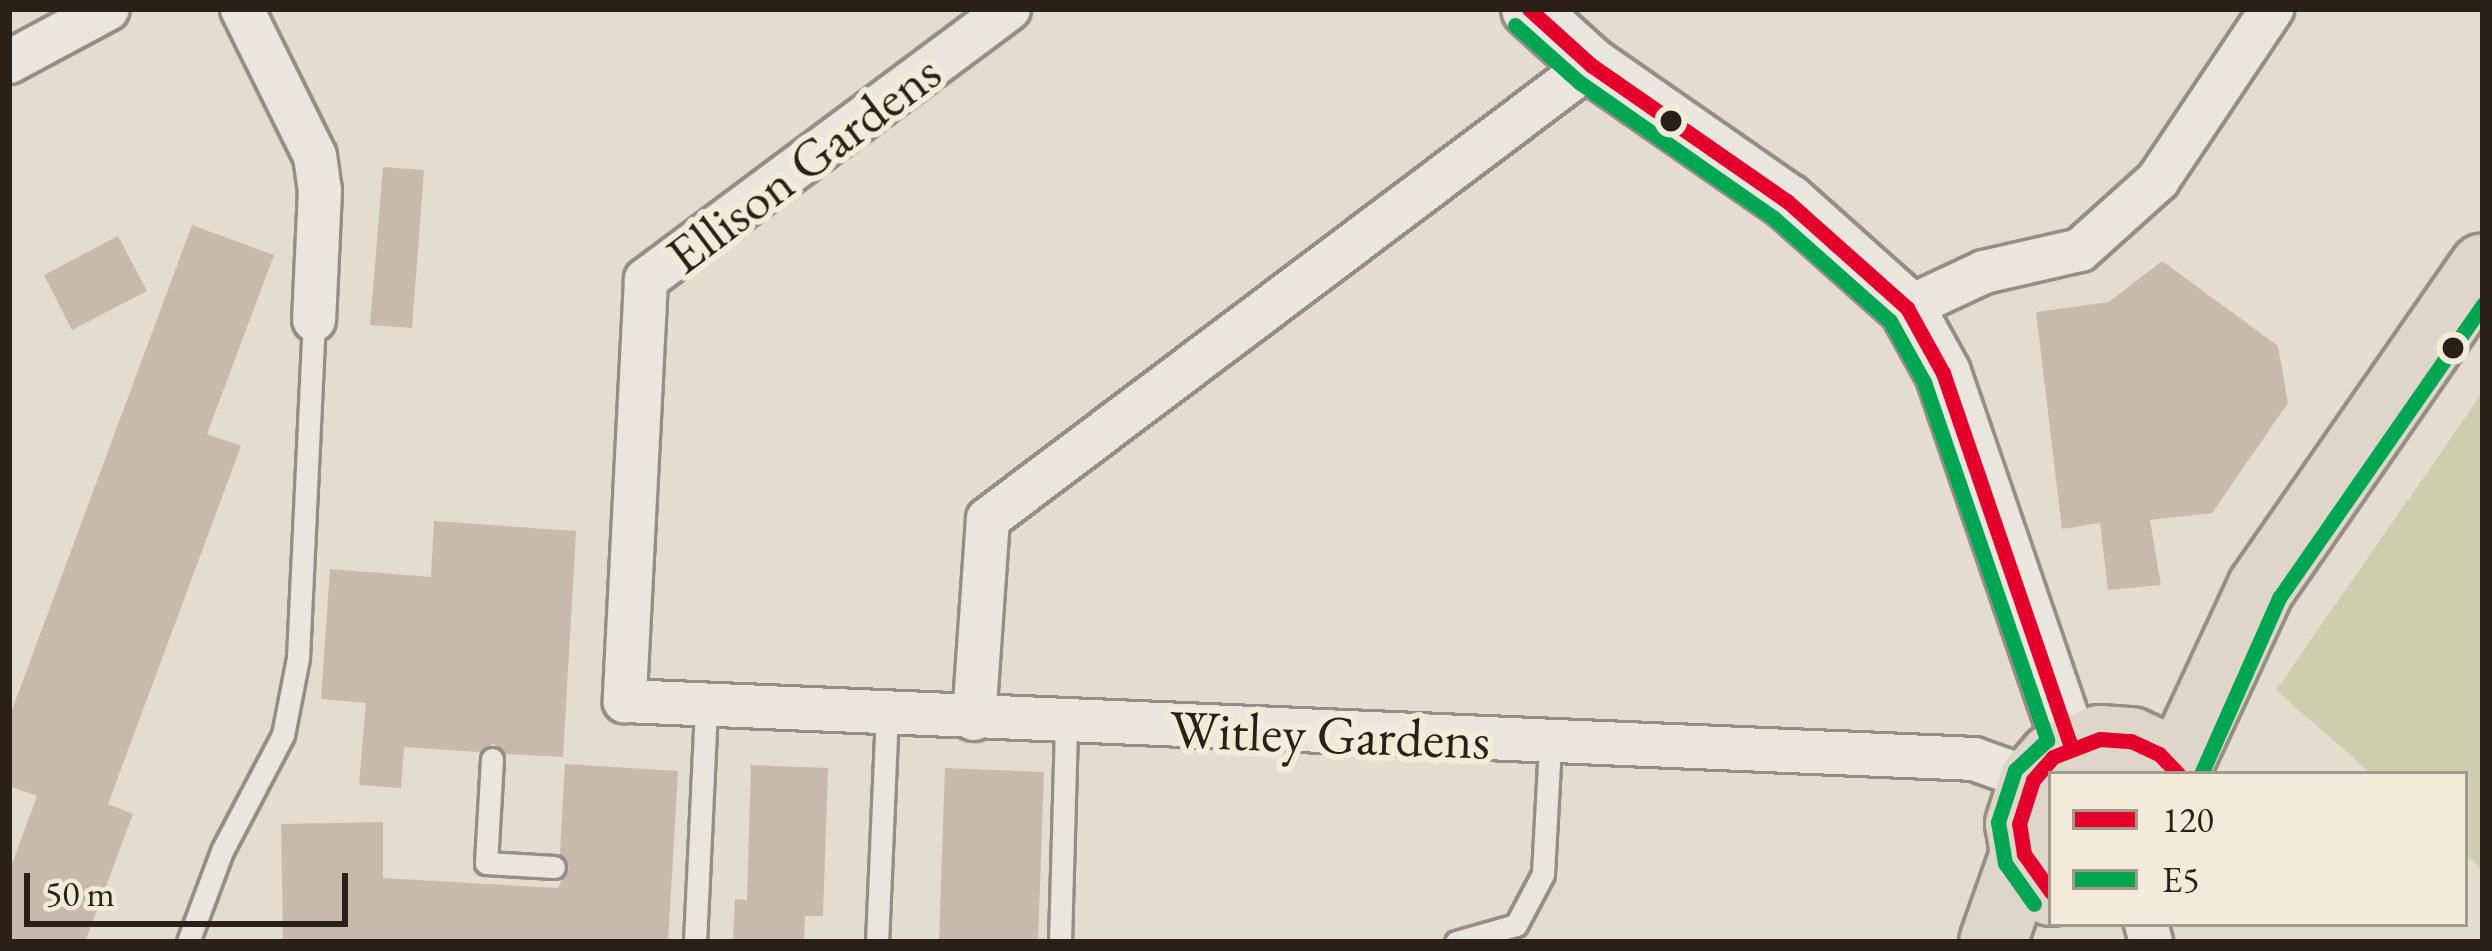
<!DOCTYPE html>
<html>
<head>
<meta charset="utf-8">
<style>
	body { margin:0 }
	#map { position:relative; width:2492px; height:951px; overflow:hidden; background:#e4dcce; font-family:"EB Garamond",serif }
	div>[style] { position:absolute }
	.green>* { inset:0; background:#cdceae }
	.building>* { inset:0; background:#c7b9ab }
	.roads { filter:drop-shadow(3px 0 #948e86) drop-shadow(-3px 0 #948e86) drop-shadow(0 3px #948e86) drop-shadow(0 -3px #948e86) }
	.service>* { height:21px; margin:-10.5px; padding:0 10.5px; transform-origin:10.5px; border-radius:10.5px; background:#eae6de }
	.minor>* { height:42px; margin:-21px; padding:0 21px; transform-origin:21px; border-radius:21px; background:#eae6de }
	.tertiary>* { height:54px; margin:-27px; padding:0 27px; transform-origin:27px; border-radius:27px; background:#eae6de }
	.primary>* { height:66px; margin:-33px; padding:0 33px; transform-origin:33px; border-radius:33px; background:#ddd6c9 }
	.bus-1>* { height:15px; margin:-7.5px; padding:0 7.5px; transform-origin:7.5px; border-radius:7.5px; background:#e4002b }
	.bus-2>* { height:15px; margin:-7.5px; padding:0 7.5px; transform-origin:7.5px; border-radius:7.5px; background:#00a651 }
	.dots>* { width:33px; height:33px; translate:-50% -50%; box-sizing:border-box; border:6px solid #f3ebd9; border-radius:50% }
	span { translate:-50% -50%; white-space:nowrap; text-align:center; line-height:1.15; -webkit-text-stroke:12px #f3ebd9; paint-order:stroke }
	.street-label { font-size:54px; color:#2a2018 }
	.frame { position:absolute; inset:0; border:12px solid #2a2018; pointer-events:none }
	.legend { position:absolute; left:2048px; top:771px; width:420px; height:156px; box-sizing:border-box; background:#f3ebd9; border:3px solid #a39a8c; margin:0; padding:15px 21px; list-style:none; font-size:36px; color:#2a2018 }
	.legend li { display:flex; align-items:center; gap:24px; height:60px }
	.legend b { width:60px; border:3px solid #a39a8c }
	.scale { position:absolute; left:24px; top:873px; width:324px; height:54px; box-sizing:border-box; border:6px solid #2a2018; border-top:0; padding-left:15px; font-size:36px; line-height:42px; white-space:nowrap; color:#2a2018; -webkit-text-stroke:9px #f3ebd9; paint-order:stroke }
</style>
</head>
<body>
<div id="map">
	<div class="green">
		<div style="clip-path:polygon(2483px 392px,2483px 870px,2465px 854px,2465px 774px,2372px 774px,2276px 690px)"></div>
	</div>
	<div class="building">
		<div style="clip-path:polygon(383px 167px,424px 170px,412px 328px,370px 325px)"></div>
		<div style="clip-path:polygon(192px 225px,274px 255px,207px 434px,241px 446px,108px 804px,133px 814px,85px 942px,9px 942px,9px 872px,37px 796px,9px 786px,9px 718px)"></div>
		<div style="clip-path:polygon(118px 236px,147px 291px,72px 330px,44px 275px)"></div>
		<div style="clip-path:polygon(2162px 261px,2278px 346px,2288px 403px,2212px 513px,2150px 520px,2161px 585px,2108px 590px,2100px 523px,2062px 529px,2036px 312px,2109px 302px)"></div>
		<div style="clip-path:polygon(434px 521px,576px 531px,563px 757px,506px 754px,494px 744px,479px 752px,404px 747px,401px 788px,359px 785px,366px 703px,321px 699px,330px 569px,431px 577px)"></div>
		<div style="clip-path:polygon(565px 764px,678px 771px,668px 942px,283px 942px,281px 824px,383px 822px,383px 878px,558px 888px,569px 867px,560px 854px)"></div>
		<div style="clip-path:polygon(751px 765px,828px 768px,823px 916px,805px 916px,804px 942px,733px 942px,735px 899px,747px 900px)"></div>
		<div style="clip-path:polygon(945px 768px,1044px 772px,1038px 942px,939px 942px)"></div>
	</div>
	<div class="roads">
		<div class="service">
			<div style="left:492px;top:759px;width:104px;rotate:93.3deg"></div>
			<div style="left:486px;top:863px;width:68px;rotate:3.4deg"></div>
			<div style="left:188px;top:942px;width:97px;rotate:-69.5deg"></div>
			<div style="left:222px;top:851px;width:131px;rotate:-62.3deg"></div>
			<div style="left:283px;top:735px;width:78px;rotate:-79deg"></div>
			<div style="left:298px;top:658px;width:338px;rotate:-87.3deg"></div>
			<div style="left:695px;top:942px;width:237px;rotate:-87.3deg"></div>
			<div style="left:877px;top:942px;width:228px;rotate:-87.5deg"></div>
			<div style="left:1060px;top:942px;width:218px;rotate:-88.4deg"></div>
			<div style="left:1456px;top:942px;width:62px;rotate:-15.8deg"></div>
			<div style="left:1516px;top:925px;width:58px;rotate:-62.1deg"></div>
			<div style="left:1543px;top:874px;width:131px;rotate:-86.9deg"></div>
		</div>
		<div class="minor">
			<div style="left:242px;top:9px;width:164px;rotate:63.6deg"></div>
			<div style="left:315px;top:156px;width:34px;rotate:82deg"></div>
			<div style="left:320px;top:190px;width:130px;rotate:92.6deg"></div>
			<div style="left:1009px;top:9px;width:453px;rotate:143.3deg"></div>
			<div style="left:646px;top:280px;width:422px;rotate:92.9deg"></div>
			<div style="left:625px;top:701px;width:1350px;rotate:2.46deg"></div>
			<div style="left:1974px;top:759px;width:63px;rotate:19.6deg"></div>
			<div style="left:9px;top:62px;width:112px;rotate:-28.2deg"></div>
			<div style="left:1907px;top:308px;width:85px;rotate:-25.1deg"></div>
			<div style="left:1984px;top:272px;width:98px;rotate:-12.9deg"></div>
			<div style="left:2080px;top:250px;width:105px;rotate:-41.9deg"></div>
			<div style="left:2158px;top:180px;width:206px;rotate:-56.3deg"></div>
			<div style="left:974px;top:719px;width:200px;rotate:-86deg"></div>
			<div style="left:988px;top:519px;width:755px;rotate:-36.98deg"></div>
			<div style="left:2146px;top:924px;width:19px;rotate:74deg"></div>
		</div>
		<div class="tertiary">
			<div style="left:1529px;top:9px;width:84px;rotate:42.1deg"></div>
			<div style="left:1591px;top:65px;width:239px;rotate:34.8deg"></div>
			<div style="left:1787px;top:201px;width:161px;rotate:41.7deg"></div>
			<div style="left:1907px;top:308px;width:74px;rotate:61deg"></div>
			<div style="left:1943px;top:373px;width:394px;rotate:71.1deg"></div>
		</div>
		<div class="primary">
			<div style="left:2176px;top:771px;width:202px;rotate:-65.1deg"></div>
			<div style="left:2261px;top:588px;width:390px;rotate:-55.3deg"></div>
			<div style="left:2051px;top:892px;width:47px;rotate:-125.4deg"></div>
			<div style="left:2024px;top:854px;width:30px;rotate:-99deg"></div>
			<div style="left:2019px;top:824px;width:46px;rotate:-72.3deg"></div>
			<div style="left:2033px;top:780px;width:30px;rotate:-49deg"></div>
			<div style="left:2053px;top:757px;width:50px;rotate:-21deg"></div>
			<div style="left:2100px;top:739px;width:31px;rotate:4deg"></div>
			<div style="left:2131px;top:741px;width:31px;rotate:25deg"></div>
			<div style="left:2159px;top:754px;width:28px;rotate:46deg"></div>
			<div style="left:1993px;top:942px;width:93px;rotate:-70.6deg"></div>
		</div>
	</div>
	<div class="bus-1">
		<div style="left:1529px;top:9px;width:84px;rotate:42.1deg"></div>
		<div style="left:1591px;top:65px;width:239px;rotate:34.8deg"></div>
		<div style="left:1787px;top:201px;width:161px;rotate:41.7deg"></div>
		<div style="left:1907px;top:308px;width:74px;rotate:61deg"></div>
		<div style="left:1943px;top:373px;width:394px;rotate:71.1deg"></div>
		<div style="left:2051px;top:892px;width:47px;rotate:-125.4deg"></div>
		<div style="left:2024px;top:854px;width:30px;rotate:-99deg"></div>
		<div style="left:2019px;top:824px;width:46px;rotate:-72.3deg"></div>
		<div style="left:2033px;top:780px;width:30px;rotate:-49deg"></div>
		<div style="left:2053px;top:757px;width:50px;rotate:-21deg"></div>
		<div style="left:2100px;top:739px;width:31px;rotate:4deg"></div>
		<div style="left:2131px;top:741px;width:31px;rotate:25deg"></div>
		<div style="left:2159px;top:754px;width:28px;rotate:46deg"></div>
	</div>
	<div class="bus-2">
		<div style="left:1515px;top:25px;width:86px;rotate:41.7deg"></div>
		<div style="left:1579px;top:82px;width:238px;rotate:34.9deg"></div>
		<div style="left:1774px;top:218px;width:155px;rotate:41.6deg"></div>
		<div style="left:1890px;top:321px;width:70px;rotate:60.9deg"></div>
		<div style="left:1924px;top:382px;width:379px;rotate:71deg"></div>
		<div style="left:2047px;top:740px;width:44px;rotate:136.8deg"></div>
		<div style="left:2015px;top:770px;width:55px;rotate:108.1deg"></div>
		<div style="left:1998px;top:822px;width:42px;rotate:80.3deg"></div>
		<div style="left:2005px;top:863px;width:50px;rotate:54.7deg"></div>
		<div style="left:2201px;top:774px;width:193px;rotate:-66.1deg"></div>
		<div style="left:2279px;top:598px;width:358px;rotate:-55.2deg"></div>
	</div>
	<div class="dots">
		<div style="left:1671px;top:121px;background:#2a2018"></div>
		<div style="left:2453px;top:348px;background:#2a2018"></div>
	</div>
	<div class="street-label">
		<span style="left:803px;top:163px;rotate:-37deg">Ellison Gardens</span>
		<span style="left:1330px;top:734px;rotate:2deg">Witley Gardens</span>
	</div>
	<div class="frame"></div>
	<ul class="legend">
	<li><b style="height:15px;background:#e4002b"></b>120</li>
	<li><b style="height:15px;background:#00a651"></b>E5</li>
	</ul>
	<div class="scale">50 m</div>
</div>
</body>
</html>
